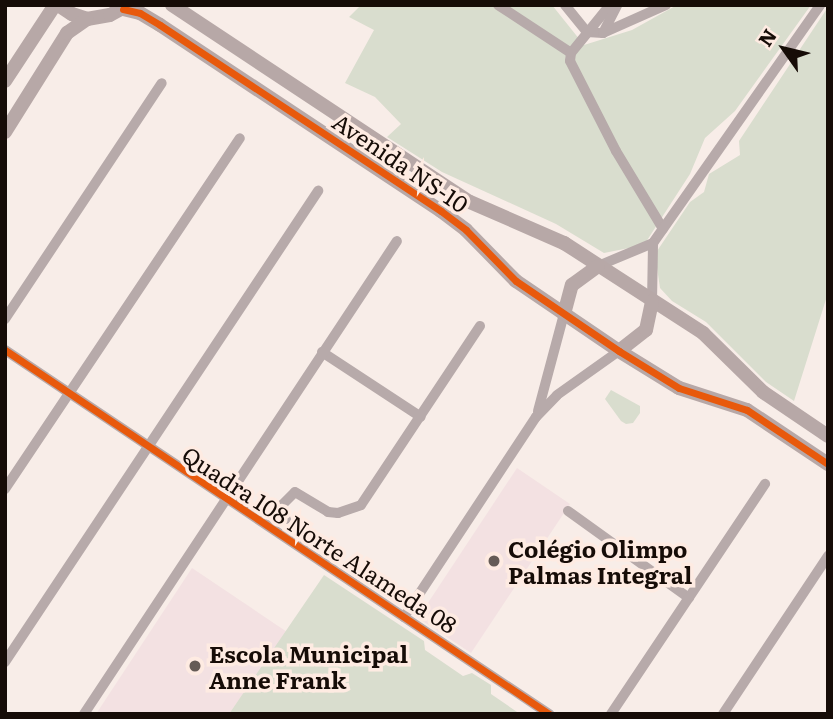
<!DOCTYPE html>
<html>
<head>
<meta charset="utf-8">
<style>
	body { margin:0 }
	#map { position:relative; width:833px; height:719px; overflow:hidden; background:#f8ede8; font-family:Literata,serif }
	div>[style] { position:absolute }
	.education>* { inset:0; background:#f3e1e2 }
	.green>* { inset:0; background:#d9ddce }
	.street>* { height:10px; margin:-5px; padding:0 5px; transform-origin:5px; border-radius:5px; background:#b7aaaa }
	.secondary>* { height:14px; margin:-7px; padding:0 7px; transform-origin:7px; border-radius:7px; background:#b7a8a7 }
	.cycleway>* { height:7px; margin:-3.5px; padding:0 3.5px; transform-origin:3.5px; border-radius:3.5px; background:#e8590c }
	.dots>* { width:19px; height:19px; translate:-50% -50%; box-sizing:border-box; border:4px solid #feebe2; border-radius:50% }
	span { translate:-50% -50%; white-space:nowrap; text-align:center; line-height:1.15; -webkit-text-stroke:7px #feebe2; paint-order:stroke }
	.street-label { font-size:23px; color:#160c07 }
	.poi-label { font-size:23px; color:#160c07; font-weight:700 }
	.left { translate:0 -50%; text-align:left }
	.frame { position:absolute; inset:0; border:7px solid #160c07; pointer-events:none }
	.north { position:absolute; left:749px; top:14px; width:70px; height:70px; -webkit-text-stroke:5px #feebe2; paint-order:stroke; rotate:304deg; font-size:19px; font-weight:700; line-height:28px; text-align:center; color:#160c07 }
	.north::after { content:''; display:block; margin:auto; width:24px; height:32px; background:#160c07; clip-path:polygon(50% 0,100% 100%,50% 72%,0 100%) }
</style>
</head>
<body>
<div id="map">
	<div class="education">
		<div style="clip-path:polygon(517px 468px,570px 504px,471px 653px,418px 618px)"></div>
		<div style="clip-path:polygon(192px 568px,287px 632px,229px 714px,96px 714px)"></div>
	</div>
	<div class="green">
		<div style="clip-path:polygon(361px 5px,552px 5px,584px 45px,632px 30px,677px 5px,811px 5px,735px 111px,705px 138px,690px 174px,644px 245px,604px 253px,556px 224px,442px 172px,387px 137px,401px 124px,375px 97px,345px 83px,374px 30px,349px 17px)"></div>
		<div style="clip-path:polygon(828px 7px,828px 293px,794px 401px,766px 382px,706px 322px,672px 301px,660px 288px,655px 254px,690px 202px,704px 192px,709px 174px,740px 155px,739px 141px)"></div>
		<div style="clip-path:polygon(611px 390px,640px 406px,640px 413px,633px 423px,626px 424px,621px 421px,605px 399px)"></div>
		<div style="clip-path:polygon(324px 575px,424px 641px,425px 650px,463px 676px,472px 673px,491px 685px,491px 694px,520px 714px,229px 714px)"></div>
	</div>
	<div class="street">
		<div style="left:498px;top:5px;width:87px;rotate:33.3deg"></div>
		<div style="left:565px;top:5px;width:35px;rotate:51deg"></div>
		<div style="left:587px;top:32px;width:16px;rotate:4deg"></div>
		<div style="left:603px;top:33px;width:69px;rotate:-24deg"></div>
		<div style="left:610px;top:5px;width:62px;rotate:129.1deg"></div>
		<div style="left:571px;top:53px;width:8px;rotate:97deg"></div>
		<div style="left:570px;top:61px;width:101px;rotate:62.9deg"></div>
		<div style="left:616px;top:151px;width:91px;rotate:58.9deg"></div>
		<div style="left:603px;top:33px;width:31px;rotate:-63deg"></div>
		<div style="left:653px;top:243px;width:291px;rotate:-54.9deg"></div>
		<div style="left:598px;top:266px;width:60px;rotate:-22.7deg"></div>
		<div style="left:652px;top:302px;width:59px;rotate:-89deg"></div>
		<div style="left:5px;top:319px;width:283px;rotate:-56.4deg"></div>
		<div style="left:5px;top:350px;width:655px;rotate:33.79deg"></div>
		<div style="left:322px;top:352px;width:118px;rotate:33.3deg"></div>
		<div style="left:538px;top:411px;width:100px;rotate:-75deg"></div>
		<div style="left:5px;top:489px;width:422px;rotate:-56.2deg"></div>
		<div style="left:568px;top:511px;width:149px;rotate:35.7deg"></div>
		<div style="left:286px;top:519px;width:5px;rotate:-143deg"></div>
		<div style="left:282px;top:516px;width:11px;rotate:-90deg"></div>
		<div style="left:282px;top:505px;width:18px;rotate:-45deg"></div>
		<div style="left:295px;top:492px;width:39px;rotate:31deg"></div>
		<div style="left:328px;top:512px;width:10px;rotate:6deg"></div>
		<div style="left:338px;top:513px;width:24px;rotate:-19deg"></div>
		<div style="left:361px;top:505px;width:215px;rotate:-56.4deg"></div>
		<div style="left:404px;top:617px;width:240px;rotate:-56.6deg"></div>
		<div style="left:536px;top:417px;width:30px;rotate:-46deg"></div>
		<div style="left:557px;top:395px;width:76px;rotate:-35.4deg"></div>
		<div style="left:5px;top:662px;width:566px;rotate:-56.39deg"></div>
		<div style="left:84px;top:714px;width:567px;rotate:-56.51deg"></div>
		<div style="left:611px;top:714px;width:277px;rotate:-56.2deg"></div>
		<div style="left:723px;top:714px;width:190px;rotate:-56.4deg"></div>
	</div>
	<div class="secondary">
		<div style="left:58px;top:5px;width:17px;rotate:33deg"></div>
		<div style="left:72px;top:14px;width:16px;rotate:18deg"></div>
		<div style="left:87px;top:19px;width:23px;rotate:-10deg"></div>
		<div style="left:110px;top:15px;width:21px;rotate:-29deg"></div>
		<div style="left:172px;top:5px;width:357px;rotate:33.5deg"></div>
		<div style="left:470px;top:202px;width:103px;rotate:23.6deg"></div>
		<div style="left:564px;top:243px;width:166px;rotate:32.9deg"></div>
		<div style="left:703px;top:333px;width:84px;rotate:44.5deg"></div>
		<div style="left:763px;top:392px;width:78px;rotate:34.1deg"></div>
		<div style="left:123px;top:9px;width:17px;rotate:13deg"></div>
		<div style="left:140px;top:13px;width:23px;rotate:31deg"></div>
		<div style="left:160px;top:25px;width:337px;rotate:33.5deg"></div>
		<div style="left:441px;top:211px;width:31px;rotate:37deg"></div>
		<div style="left:466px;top:230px;width:71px;rotate:45.6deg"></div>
		<div style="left:516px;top:281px;width:125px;rotate:34.2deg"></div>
		<div style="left:619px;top:351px;width:70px;rotate:31.7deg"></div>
		<div style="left:679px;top:388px;width:71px;rotate:17.9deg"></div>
		<div style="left:747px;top:410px;width:97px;rotate:33.7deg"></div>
		<div style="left:5px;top:81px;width:91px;rotate:-56.7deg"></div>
		<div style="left:5px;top:132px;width:117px;rotate:-57.9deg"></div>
		<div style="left:67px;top:33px;width:24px;rotate:-35deg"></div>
		<div style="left:564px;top:314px;width:30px;rotate:-75deg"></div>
		<div style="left:572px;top:285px;width:32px;rotate:-36deg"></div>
		<div style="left:619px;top:351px;width:34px;rotate:-38deg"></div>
		<div style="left:646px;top:330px;width:29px;rotate:-78deg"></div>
	</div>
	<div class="cycleway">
		<div style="left:123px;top:9px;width:17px;rotate:13deg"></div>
		<div style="left:140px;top:13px;width:23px;rotate:31deg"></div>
		<div style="left:160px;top:25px;width:337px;rotate:33.5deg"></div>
		<div style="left:441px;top:211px;width:31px;rotate:37deg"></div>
		<div style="left:466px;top:230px;width:71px;rotate:45.6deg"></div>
		<div style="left:516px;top:281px;width:125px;rotate:34.2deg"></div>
		<div style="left:619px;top:351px;width:70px;rotate:31.7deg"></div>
		<div style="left:679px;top:388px;width:71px;rotate:17.9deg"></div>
		<div style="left:747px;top:410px;width:97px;rotate:33.7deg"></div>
		<div style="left:5px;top:350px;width:655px;rotate:33.79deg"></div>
	</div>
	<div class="dots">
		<div style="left:494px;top:561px;background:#655b56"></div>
		<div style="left:195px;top:666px;background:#655b56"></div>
	</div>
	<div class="street-label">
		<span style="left:401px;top:162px;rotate:34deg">Avenida NS-10</span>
		<span style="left:320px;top:539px;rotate:33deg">Quadra 108 Norte Alameda 08</span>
	</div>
	<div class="poi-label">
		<span class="left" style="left:508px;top:561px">Colégio Olimpo<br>Palmas Integral</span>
		<span class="left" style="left:209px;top:666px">Escola Municipal<br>Anne Frank</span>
	</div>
	<div class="frame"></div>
	<div class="north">N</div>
</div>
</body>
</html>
